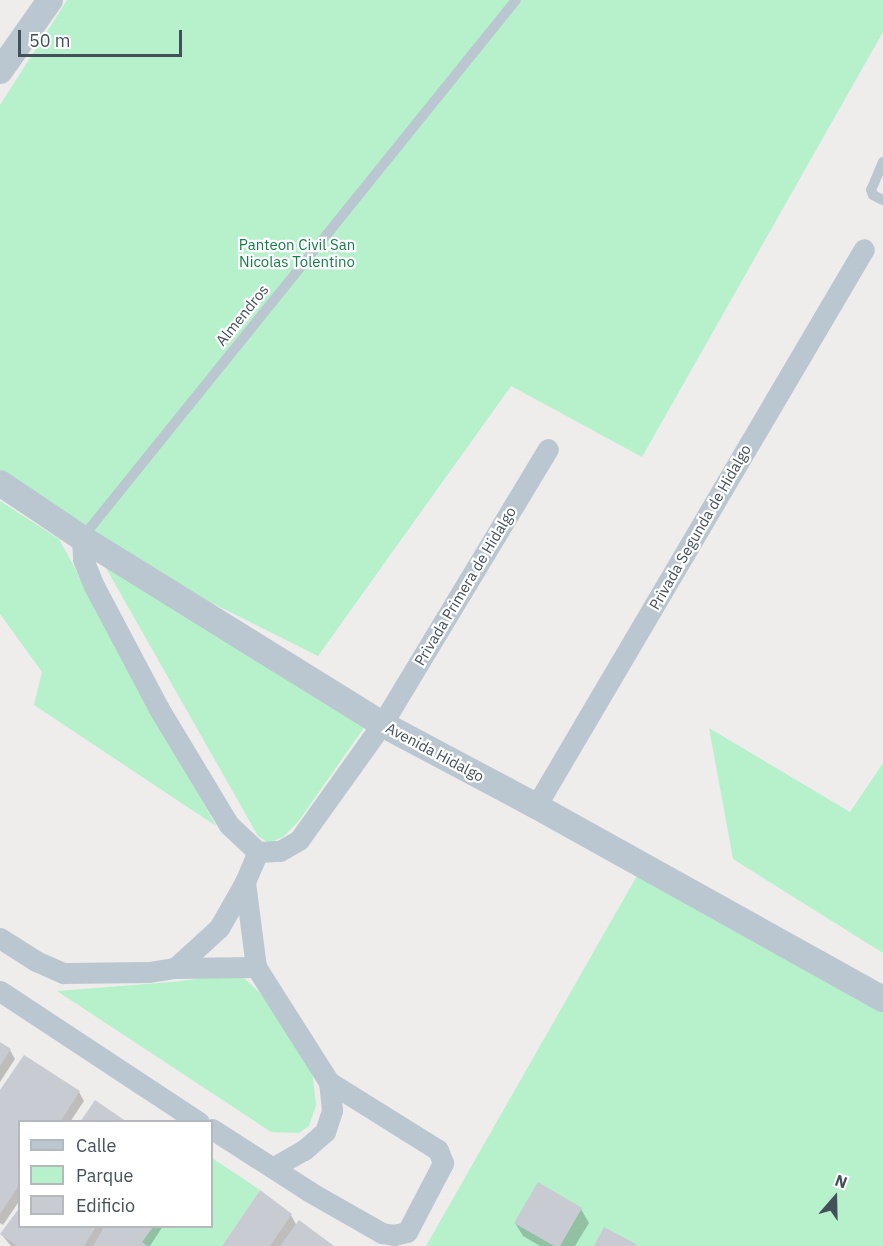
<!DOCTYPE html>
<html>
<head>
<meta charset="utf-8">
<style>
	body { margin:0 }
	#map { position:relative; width:883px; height:1246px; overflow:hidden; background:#efecec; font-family:"IBM Plex Sans",sans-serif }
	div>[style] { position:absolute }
	.green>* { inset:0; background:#b6f1cc }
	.shadow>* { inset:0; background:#0003 }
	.building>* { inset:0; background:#c8cbd1 }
	.service>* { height:10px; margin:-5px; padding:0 5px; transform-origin:5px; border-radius:5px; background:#bbc7d0 }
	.minor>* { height:21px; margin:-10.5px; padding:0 10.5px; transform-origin:10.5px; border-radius:10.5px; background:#bbc7d0 }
	.tertiary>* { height:26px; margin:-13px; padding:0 13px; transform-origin:13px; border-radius:13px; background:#bbc7d0 }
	span { translate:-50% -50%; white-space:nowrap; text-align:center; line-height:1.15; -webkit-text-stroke:4.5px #fff; paint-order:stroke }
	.park-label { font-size:15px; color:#117f46 }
	.street-label { font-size:15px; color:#43505a }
	.legend { position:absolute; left:18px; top:1120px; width:195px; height:108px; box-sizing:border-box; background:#fff; border:2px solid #b4b9bd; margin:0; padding:8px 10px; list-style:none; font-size:18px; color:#43505a }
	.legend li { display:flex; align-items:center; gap:12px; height:30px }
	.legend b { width:30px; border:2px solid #b4b9bd }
	.north { position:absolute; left:805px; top:1168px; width:60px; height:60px; -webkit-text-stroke:4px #fff; paint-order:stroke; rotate:20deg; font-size:16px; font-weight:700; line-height:24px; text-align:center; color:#43505a }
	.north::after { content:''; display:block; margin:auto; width:21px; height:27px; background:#43505a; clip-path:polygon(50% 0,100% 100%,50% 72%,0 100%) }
	.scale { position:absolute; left:18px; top:30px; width:164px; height:27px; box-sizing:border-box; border:3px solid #43505a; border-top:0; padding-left:8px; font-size:18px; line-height:21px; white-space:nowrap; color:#43505a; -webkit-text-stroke:4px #fff; paint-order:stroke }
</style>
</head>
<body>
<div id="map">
	<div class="green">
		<div style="clip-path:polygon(67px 0,883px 0,883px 32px,642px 457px,511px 386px,318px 656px,82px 538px,0 481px,0 105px)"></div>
		<div style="clip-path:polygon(0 501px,59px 539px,216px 826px,34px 705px,42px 672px,0 614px)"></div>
		<div style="clip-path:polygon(106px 568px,370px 719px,298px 822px,283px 837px,269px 843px,258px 836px)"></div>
		<div style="clip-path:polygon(709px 728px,850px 812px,883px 763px,883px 953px,733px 859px)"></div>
		<div style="clip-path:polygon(638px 874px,883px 1012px,883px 1246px,426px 1246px)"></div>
		<div style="clip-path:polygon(220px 969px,245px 979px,257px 990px,282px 1020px,312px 1071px,316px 1105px,309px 1126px,299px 1133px,271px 1132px,57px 991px,172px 982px,196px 979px)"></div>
		<div style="clip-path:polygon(212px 1158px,260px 1190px,222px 1246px,147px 1246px,142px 1242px,153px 1227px,212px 1226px)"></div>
	</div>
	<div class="shadow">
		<div style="clip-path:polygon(0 1044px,10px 1050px,15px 1059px,0 1082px)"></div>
		<div style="clip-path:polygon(79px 1092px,84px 1101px,70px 1122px,20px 1122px,20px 1200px,3px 1225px,0 1223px,0 1095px)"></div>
		<div style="clip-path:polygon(581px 1209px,589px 1223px,575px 1246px,540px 1246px,523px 1236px,515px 1223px)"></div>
		<div style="clip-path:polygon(291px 1215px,297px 1226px,332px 1246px,225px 1246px)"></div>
		<div style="clip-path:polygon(20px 1226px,163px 1226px,150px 1246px,11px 1246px,1px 1234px)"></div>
	</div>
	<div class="building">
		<div style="clip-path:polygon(0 1042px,11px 1049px,0 1066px)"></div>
		<div style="clip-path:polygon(24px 1055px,80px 1091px,60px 1122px,20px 1122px,20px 1184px,0 1214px,0 1090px)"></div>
		<div style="clip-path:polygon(95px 1100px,127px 1122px,80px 1122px)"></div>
		<div style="clip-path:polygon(538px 1182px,582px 1208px,560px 1246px,554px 1246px,514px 1223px)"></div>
		<div style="clip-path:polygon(260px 1190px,292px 1214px,270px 1246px,222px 1246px)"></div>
		<div style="clip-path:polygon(20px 1207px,20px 1227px,96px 1227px,84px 1246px,17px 1246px,0 1234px)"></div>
		<div style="clip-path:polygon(299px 1220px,330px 1243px,334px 1246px,280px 1246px)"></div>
		<div style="clip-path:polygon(104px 1227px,153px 1227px,142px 1242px,147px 1246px,93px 1246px)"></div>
		<div style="clip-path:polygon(604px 1227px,636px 1244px,635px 1246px,594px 1246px)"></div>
	</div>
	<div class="service">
		<div style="left:883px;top:162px;width:30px;rotate:113deg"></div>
		<div style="left:871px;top:190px;width:5px;rotate:68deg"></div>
		<div style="left:873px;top:195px;width:11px;rotate:27deg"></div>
		<div style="left:82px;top:538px;width:691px;rotate:-51.11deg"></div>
	</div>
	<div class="minor">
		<div style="left:82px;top:538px;width:21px;rotate:87deg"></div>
		<div style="left:83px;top:559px;width:29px;rotate:68deg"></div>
		<div style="left:94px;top:586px;width:139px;rotate:62.1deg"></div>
		<div style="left:159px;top:709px;width:135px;rotate:58.9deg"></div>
		<div style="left:229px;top:825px;width:40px;rotate:43deg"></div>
		<div style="left:258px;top:852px;width:22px;rotate:-3deg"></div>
		<div style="left:280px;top:851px;width:22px;rotate:-30deg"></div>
		<div style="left:299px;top:840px;width:143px;rotate:-54.4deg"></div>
		<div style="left:382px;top:724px;width:321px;rotate:-58.9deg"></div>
		<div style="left:536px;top:806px;width:646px;rotate:-59.51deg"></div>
		<div style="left:0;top:938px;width:43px;rotate:32.6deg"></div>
		<div style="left:36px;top:961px;width:30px;rotate:24deg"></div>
		<div style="left:63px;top:973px;width:86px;rotate:-0.7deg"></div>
		<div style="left:149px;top:972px;width:26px;rotate:-9deg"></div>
		<div style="left:175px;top:968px;width:59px;rotate:-42.3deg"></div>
		<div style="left:219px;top:928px;width:53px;rotate:-60.5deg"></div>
		<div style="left:175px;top:968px;width:81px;rotate:-0.7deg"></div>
		<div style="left:0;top:991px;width:238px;rotate:33.4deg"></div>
		<div style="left:212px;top:1129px;width:117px;rotate:32.7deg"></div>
		<div style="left:310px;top:1192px;width:83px;rotate:29.7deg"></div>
		<div style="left:382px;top:1233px;width:12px;rotate:9deg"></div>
		<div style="left:394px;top:1235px;width:13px;rotate:-13deg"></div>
		<div style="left:407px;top:1232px;width:78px;rotate:-62.4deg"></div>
		<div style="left:443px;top:1163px;width:14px;rotate:-111deg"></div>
		<div style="left:438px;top:1150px;width:128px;rotate:-148deg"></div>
		<div style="left:329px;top:1082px;width:136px;rotate:-122.4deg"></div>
		<div style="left:256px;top:967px;width:86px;rotate:-97.4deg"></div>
		<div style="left:245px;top:882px;width:33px;rotate:-67deg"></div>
		<div style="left:274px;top:1167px;width:34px;rotate:-30deg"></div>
		<div style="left:304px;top:1150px;width:28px;rotate:-41deg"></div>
		<div style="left:325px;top:1132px;width:23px;rotate:-72deg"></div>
		<div style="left:332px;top:1110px;width:28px;rotate:-96deg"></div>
	</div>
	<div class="tertiary">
		<div style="left:0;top:71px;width:87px;rotate:-54.8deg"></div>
		<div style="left:0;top:483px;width:99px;rotate:33.9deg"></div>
		<div style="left:82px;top:538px;width:353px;rotate:31.8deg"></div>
		<div style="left:382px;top:724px;width:174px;rotate:28deg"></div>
		<div style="left:536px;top:806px;width:397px;rotate:29.1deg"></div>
	</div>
	<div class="park-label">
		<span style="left:297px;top:253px">Panteon Civil San<br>Nicolas Tolentino</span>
	</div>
	<div class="street-label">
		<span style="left:242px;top:315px;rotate:-51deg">Almendros</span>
		<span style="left:700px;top:527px;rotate:-60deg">Privada Segunda de Hidalgo</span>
		<span style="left:465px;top:586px;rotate:-59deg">Privada Primera de Hidalgo</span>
		<span style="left:435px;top:752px;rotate:28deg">Avenida Hidalgo</span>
	</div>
	<ul class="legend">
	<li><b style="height:8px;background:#bbc7d0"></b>Calle</li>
	<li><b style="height:16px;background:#b6f1cc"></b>Parque</li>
	<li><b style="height:16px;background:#c8cbd1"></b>Edificio</li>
	</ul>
	<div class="north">N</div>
	<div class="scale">50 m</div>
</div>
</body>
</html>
